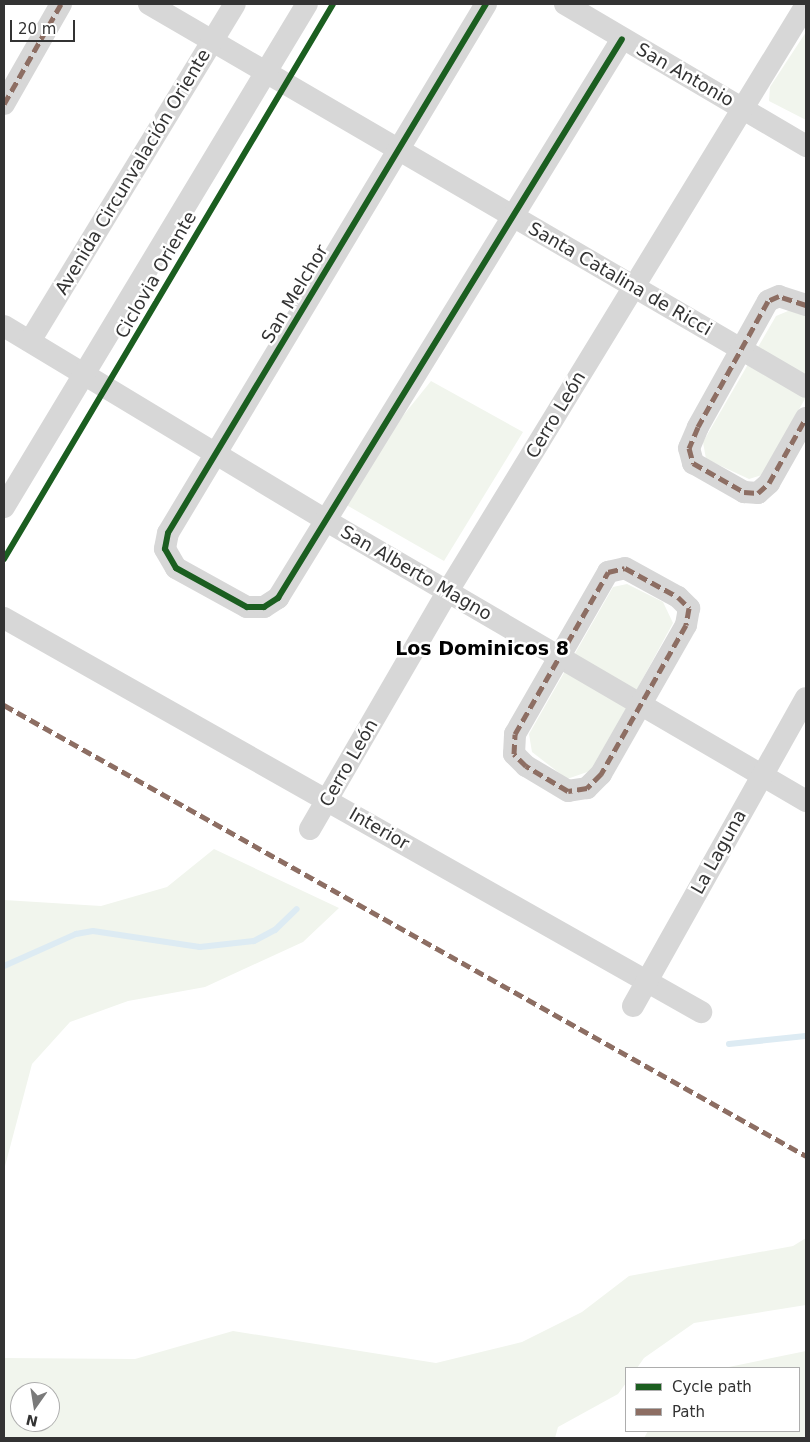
<!DOCTYPE html>
<html>
<head>
<meta charset="utf-8">
<style>
	body { margin:0 }
	#map { position:relative; width:810px; height:1442px; overflow:hidden; background:#fff; font-family:"DejaVu Sans",sans-serif }
	div>[style] { position:absolute }
	.green>* { inset:0; background:#f1f5ed }
	.stream>* { height:6px; margin:-3px; padding:0 3px; transform-origin:3px; border-radius:3px; background:#ddebf3 }
	.street>* { height:22px; margin:-11px; padding:0 11px; transform-origin:11px; border-radius:11px; background:#d7d7d7 }
	.quiet>* { height:5px; margin-top:-2.5px; transform-origin:0; background:repeating-linear-gradient(90deg,#8d6e63 0 10px,transparent 0 15px) }
	.cycleway>* { height:6px; margin:-3px; padding:0 3px; transform-origin:3px; border-radius:3px; background:#1b5e20 }
	span { translate:-50% -50%; white-space:nowrap; text-align:center; line-height:1.15; -webkit-text-stroke:5px #fff; paint-order:stroke }
	.street-label { font-size:18px; color:#333 }
	.neighbourhood-label { font-size:19px; color:#000; font-weight:700 }
	.frame { position:absolute; inset:0; border:5px solid #333; pointer-events:none }
	.legend { position:absolute; left:625px; top:1367px; width:175px; height:65px; box-sizing:border-box; background:#fff; border:1px solid #adadad; margin:0; padding:6px 9px; list-style:none; font-size:15px; color:#333 }
	.legend li { display:flex; align-items:center; gap:10px; height:25px }
	.legend b { width:25px; border:1px solid #adadad }
	.north { position:absolute; left:10px; top:1382px; width:50px; height:50px; box-sizing:border-box; background:#fff; border:1px solid #adadad; border-radius:50%; rotate:193deg; font-size:14px; font-weight:700; line-height:20px; text-align:center; color:#333 }
	.north::after { content:''; display:block; margin:auto; width:18px; height:22px; background:#7a7a7a; clip-path:polygon(50% 0,100% 100%,50% 72%,0 100%) }
	.scale { position:absolute; left:10px; top:20px; width:65px; height:22px; box-sizing:border-box; border:2px solid #333; border-top:0; padding-left:6px; font-size:15px; line-height:18px; white-space:nowrap; color:#333; -webkit-text-stroke:4px #fff; paint-order:stroke }
</style>
</head>
<body>
<div id="map">
	<div class="green">
		<div style="clip-path:polygon(806px 32px,806px 120px,769px 101px,770px 87px)"></div>
		<div style="clip-path:polygon(793px 309px,806px 316px,806px 397px,762px 475px,749px 479px,706px 459px,703px 442px,776px 316px)"></div>
		<div style="clip-path:polygon(431px 381px,523px 432px,444px 561px,336px 499px)"></div>
		<div style="clip-path:polygon(627px 584px,663px 602px,673px 623px,593px 770px,567px 779px,532px 752px,529px 734px,613px 587px)"></div>
		<div style="clip-path:polygon(214px 849px,339px 908px,303px 942px,205px 987px,128px 1001px,70px 1022px,32px 1064px,4px 1170px,4px 900px,101px 906px,167px 887px)"></div>
		<div style="clip-path:polygon(evenodd,806px 1238px,806px 1305px,694px 1323px,644px 1358px,637px 1368px,626px 1368px,626px 1383px,618px 1394px,558px 1427px,555px 1438px,4px 1438px,4px 1358px,135px 1359px,233px 1331px,436px 1363px,522px 1342px,582px 1312px,629px 1276px,793px 1246px,806px 1238px,20px 1392px,50px 1392px,50px 1422px,20px 1422px,20px 1392px)"></div>
		<div style="clip-path:polygon(806px 1351px,806px 1438px,644px 1438px,648px 1431px,799px 1431px,799px 1368px,724px 1368px)"></div>
	</div>
	<div class="stream">
		<div style="left:4px;top:966px;width:79px;rotate:-24deg"></div>
		<div style="left:76px;top:934px;width:17px;rotate:-10deg"></div>
		<div style="left:93px;top:931px;width:108px;rotate:8.5deg"></div>
		<div style="left:200px;top:947px;width:54px;rotate:-6.3deg"></div>
		<div style="left:254px;top:941px;width:24px;rotate:-28deg"></div>
		<div style="left:275px;top:930px;width:30px;rotate:-44deg"></div>
		<div style="left:729px;top:1044px;width:77px;rotate:-5.9deg"></div>
	</div>
	<div class="street">
		<div style="left:149px;top:4px;width:760px;rotate:30.24deg"></div>
		<div style="left:486px;top:4px;width:617px;rotate:121.01deg"></div>
		<div style="left:168px;top:533px;width:16px;rotate:101deg"></div>
		<div style="left:165px;top:549px;width:22px;rotate:60deg"></div>
		<div style="left:176px;top:568px;width:81px;rotate:28.8deg"></div>
		<div style="left:247px;top:607px;width:17px"></div>
		<div style="left:264px;top:607px;width:17px;rotate:-33deg"></div>
		<div style="left:278px;top:598px;width:656px;rotate:-58.39deg"></div>
		<div style="left:565px;top:4px;width:280px;rotate:30.5deg"></div>
		<div style="left:4px;top:104px;width:115px;rotate:-60.3deg"></div>
		<div style="left:806px;top:305px;width:28px;rotate:-162deg"></div>
		<div style="left:779px;top:296px;width:12px;rotate:156deg"></div>
		<div style="left:768px;top:301px;width:144px;rotate:119.1deg"></div>
		<div style="left:698px;top:427px;width:23px;rotate:113deg"></div>
		<div style="left:689px;top:448px;width:16px;rotate:75deg"></div>
		<div style="left:693px;top:463px;width:59px;rotate:29.6deg"></div>
		<div style="left:744px;top:492px;width:14px;rotate:4deg"></div>
		<div style="left:758px;top:493px;width:15px;rotate:-42deg"></div>
		<div style="left:769px;top:483px;width:75px;rotate:-60.4deg"></div>
		<div style="left:4px;top:326px;width:375px;rotate:31.1deg"></div>
		<div style="left:325px;top:520px;width:557px;rotate:30.29deg"></div>
		<div style="left:30px;top:341px;width:394px;rotate:-58.7deg"></div>
		<div style="left:4px;top:507px;width:587px;rotate:-58.94deg"></div>
		<div style="left:625px;top:568px;width:60px;rotate:28.7deg"></div>
		<div style="left:678px;top:597px;width:16px;rotate:45deg"></div>
		<div style="left:689px;top:608px;width:17px;rotate:100deg"></div>
		<div style="left:686px;top:625px;width:172px;rotate:119.7deg"></div>
		<div style="left:601px;top:774px;width:20px;rotate:135deg"></div>
		<div style="left:587px;top:788px;width:19px;rotate:171deg"></div>
		<div style="left:568px;top:791px;width:49px;rotate:-149.2deg"></div>
		<div style="left:526px;top:766px;width:17px;rotate:-135deg"></div>
		<div style="left:514px;top:754px;width:20px;rotate:-87deg"></div>
		<div style="left:515px;top:734px;width:187px;rotate:-60.1deg"></div>
		<div style="left:608px;top:572px;width:17px;rotate:-13deg"></div>
		<div style="left:4px;top:618px;width:801px;rotate:29.48deg"></div>
		<div style="left:310px;top:829px;width:275px;rotate:-59.9deg"></div>
		<div style="left:448px;top:591px;width:687px;rotate:-58.58deg"></div>
		<div style="left:633px;top:1006px;width:353px;rotate:-60.7deg"></div>
	</div>
	<div class="quiet">
		<div style="left:4px;top:104px;width:115px;rotate:-60.3deg"></div>
		<div style="left:806px;top:305px;width:28px;rotate:-162deg"></div>
		<div style="left:779px;top:296px;width:12px;rotate:156deg"></div>
		<div style="left:768px;top:301px;width:144px;rotate:119.1deg"></div>
		<div style="left:698px;top:427px;width:23px;rotate:113deg"></div>
		<div style="left:689px;top:448px;width:16px;rotate:75deg"></div>
		<div style="left:693px;top:463px;width:59px;rotate:29.6deg"></div>
		<div style="left:744px;top:492px;width:14px;rotate:4deg"></div>
		<div style="left:758px;top:493px;width:15px;rotate:-42deg"></div>
		<div style="left:769px;top:483px;width:75px;rotate:-60.4deg"></div>
		<div style="left:625px;top:568px;width:60px;rotate:28.7deg"></div>
		<div style="left:678px;top:597px;width:16px;rotate:45deg"></div>
		<div style="left:689px;top:608px;width:17px;rotate:100deg"></div>
		<div style="left:686px;top:625px;width:172px;rotate:119.7deg"></div>
		<div style="left:601px;top:774px;width:20px;rotate:135deg"></div>
		<div style="left:587px;top:788px;width:19px;rotate:171deg"></div>
		<div style="left:568px;top:791px;width:49px;rotate:-149.2deg"></div>
		<div style="left:526px;top:766px;width:17px;rotate:-135deg"></div>
		<div style="left:514px;top:754px;width:20px;rotate:-87deg"></div>
		<div style="left:515px;top:734px;width:187px;rotate:-60.1deg"></div>
		<div style="left:608px;top:572px;width:17px;rotate:-13deg"></div>
		<div style="left:4px;top:705px;width:920px;rotate:29.35deg"></div>
	</div>
	<div class="cycleway">
		<div style="left:486px;top:4px;width:617px;rotate:121.01deg"></div>
		<div style="left:168px;top:533px;width:16px;rotate:101deg"></div>
		<div style="left:165px;top:549px;width:22px;rotate:60deg"></div>
		<div style="left:176px;top:568px;width:81px;rotate:28.8deg"></div>
		<div style="left:247px;top:607px;width:17px"></div>
		<div style="left:264px;top:607px;width:17px;rotate:-33deg"></div>
		<div style="left:278px;top:598px;width:656px;rotate:-58.39deg"></div>
		<div style="left:4px;top:559px;width:645px;rotate:-59.34deg"></div>
	</div>
	<div class="street-label">
		<span style="left:685px;top:75px;rotate:30deg">San Antonio</span>
		<span style="left:133px;top:172px;rotate:-59deg">Avenida Circunvalación Oriente</span>
		<span style="left:156px;top:275px;rotate:-60deg">Ciclovia Oriente</span>
		<span style="left:620px;top:279px;rotate:30deg">Santa Catalina de Ricci</span>
		<span style="left:295px;top:294px;rotate:-59deg">San Melchor</span>
		<span style="left:556px;top:415px;rotate:-59deg">Cerro León</span>
		<span style="left:416px;top:573px;rotate:30deg">San Alberto Magno</span>
		<span style="left:349px;top:763px;rotate:-60deg">Cerro León</span>
		<span style="left:379px;top:829px;rotate:30deg">Interior</span>
		<span style="left:719px;top:852px;rotate:-61deg">La Laguna</span>
	</div>
	<div class="neighbourhood-label">
		<span style="left:482px;top:649px">Los Dominicos 8</span>
	</div>
	<div class="frame"></div>
	<ul class="legend">
	<li><b style="height:6px;background:#1b5e20"></b>Cycle path</li>
	<li><b style="height:6px;background:#8d6e63"></b>Path</li>
	</ul>
	<div class="north">N</div>
	<div class="scale">20 m</div>
</div>
</body>
</html>
